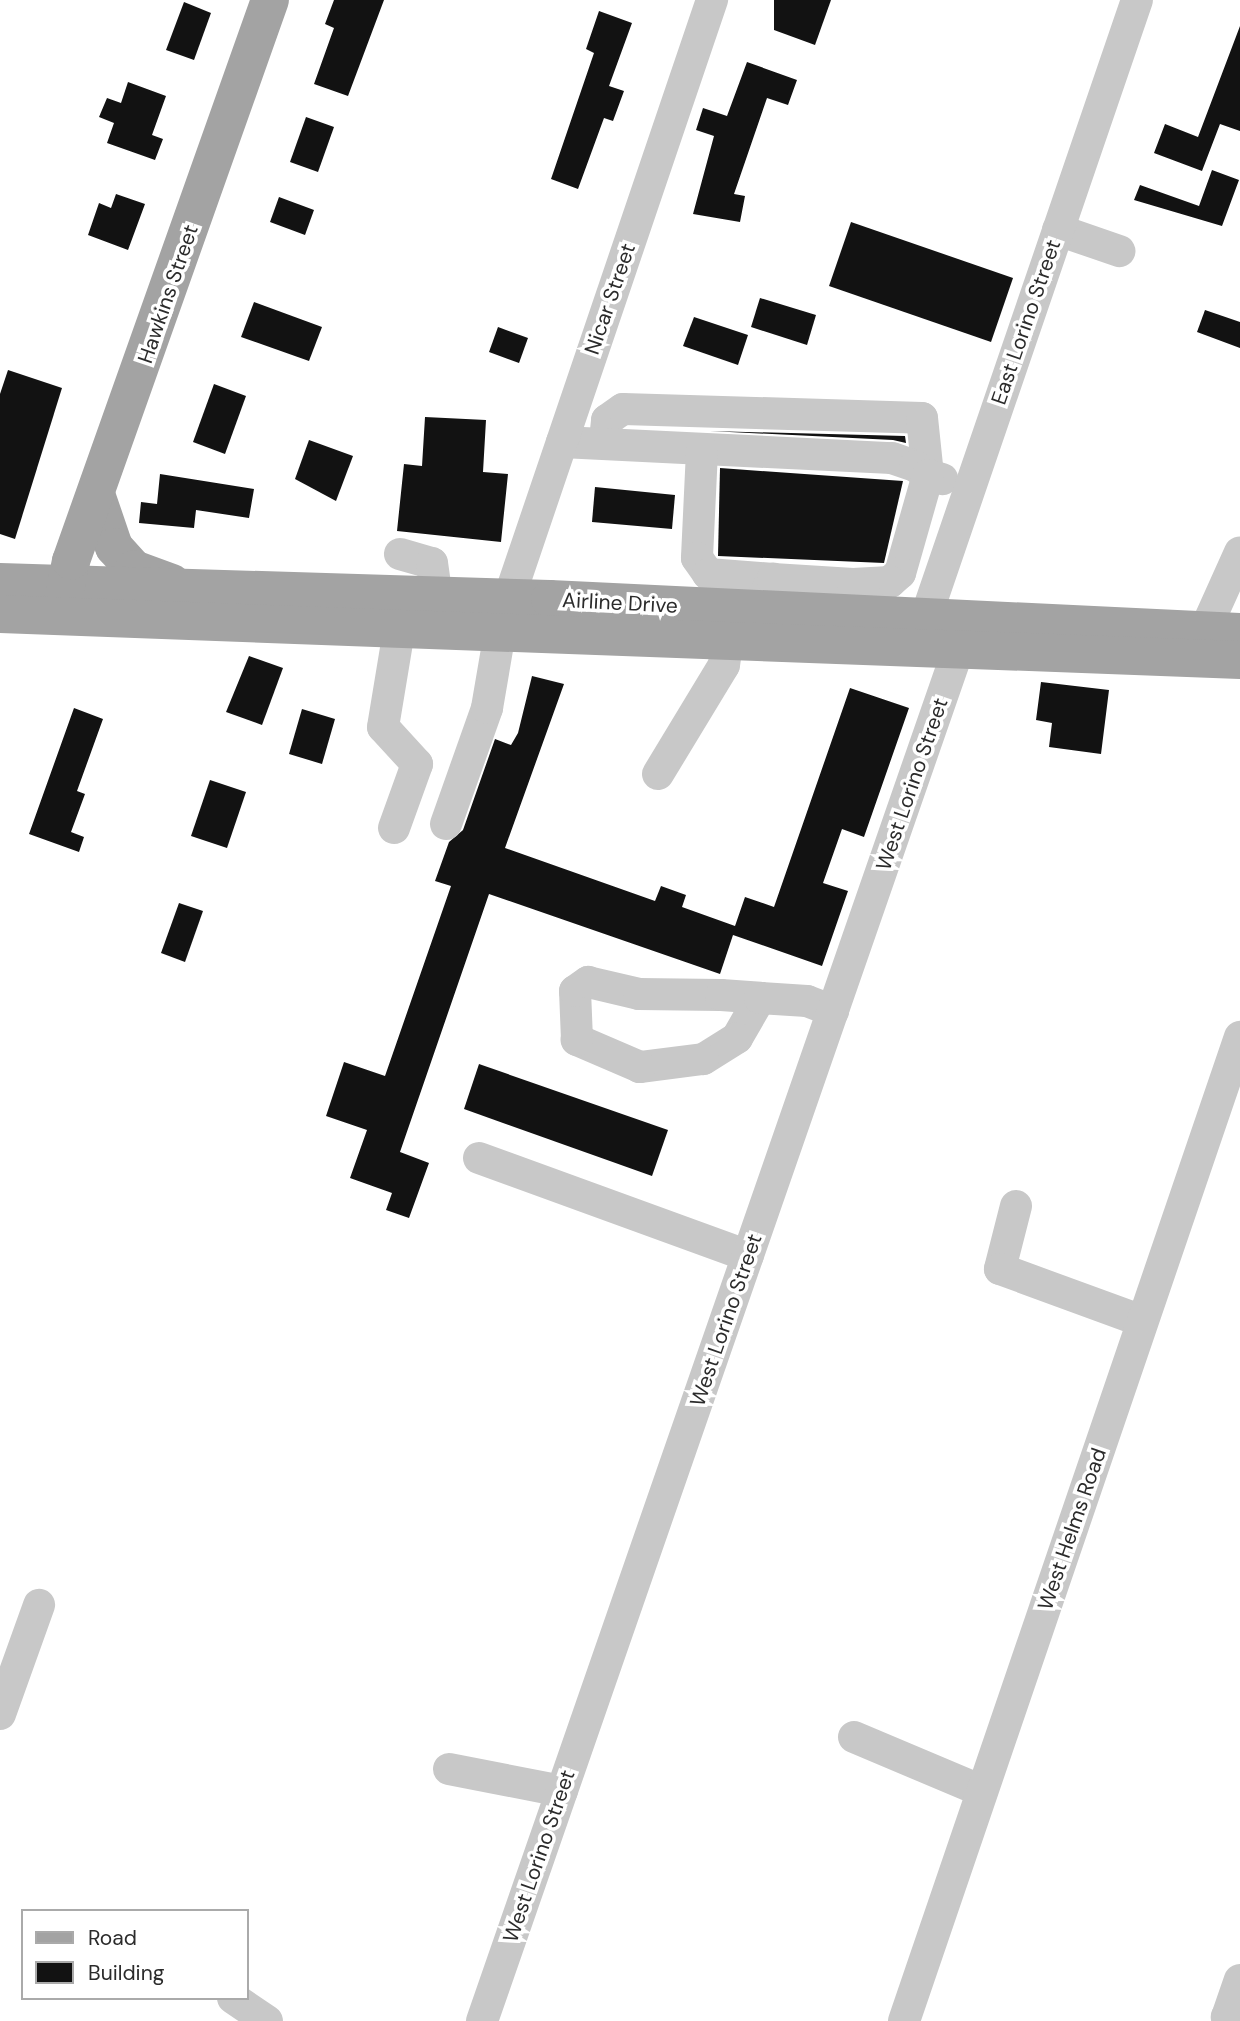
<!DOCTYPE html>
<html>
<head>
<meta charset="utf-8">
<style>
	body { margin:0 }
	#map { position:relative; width:1240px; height:2021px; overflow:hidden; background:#fff; font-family:"DM Sans",sans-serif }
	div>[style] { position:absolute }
	.building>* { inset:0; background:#121212 }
	.minor>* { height:32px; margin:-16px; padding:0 16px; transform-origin:16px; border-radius:16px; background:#c8c8c8 }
	.major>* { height:38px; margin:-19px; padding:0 19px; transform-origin:19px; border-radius:19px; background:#a3a3a3 }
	span { translate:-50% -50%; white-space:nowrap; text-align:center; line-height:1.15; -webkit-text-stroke:7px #fff; paint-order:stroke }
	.street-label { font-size:21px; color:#2b2b2b }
	.legend { position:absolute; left:21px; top:1909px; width:228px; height:91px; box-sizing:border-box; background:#fff; border:2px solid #aaa; margin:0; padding:9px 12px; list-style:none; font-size:21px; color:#2b2b2b }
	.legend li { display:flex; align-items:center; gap:14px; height:35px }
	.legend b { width:35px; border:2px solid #aaa }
</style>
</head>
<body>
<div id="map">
	<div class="building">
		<div style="clip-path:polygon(334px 0,384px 0,348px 96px,314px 84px,334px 28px,325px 24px)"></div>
		<div style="clip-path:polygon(774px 0,831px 0,815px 45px,774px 30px)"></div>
		<div style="clip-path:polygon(184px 2px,211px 13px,194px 60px,166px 50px)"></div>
		<div style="clip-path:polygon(599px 11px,632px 23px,609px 86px,624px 91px,613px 121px,604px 118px,578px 189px,551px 179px,594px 53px,586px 49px)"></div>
		<div style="clip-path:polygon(1240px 26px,1240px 131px,1220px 124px,1202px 171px,1154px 153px,1165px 124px,1198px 137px)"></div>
		<div style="clip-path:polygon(747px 62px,797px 80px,788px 105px,767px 98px,734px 194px,745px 196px,740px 222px,693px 214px,714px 136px,696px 130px,703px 108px,727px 116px)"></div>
		<div style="clip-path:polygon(128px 82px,166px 96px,152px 135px,163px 139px,155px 160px,107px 143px,114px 123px,99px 117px,107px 98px,121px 103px)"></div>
		<div style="clip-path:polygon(306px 117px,334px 127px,318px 172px,290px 162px)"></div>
		<div style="clip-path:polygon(1212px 170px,1239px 180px,1222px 226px,1134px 200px,1140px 185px,1199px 206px)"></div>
		<div style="clip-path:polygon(116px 194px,145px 204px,128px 250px,88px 235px,99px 203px,111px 208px)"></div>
		<div style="clip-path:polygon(279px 197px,314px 210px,305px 235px,270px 222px)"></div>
		<div style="clip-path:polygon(851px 222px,1013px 278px,991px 342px,829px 286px)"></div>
		<div style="clip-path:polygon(760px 298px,816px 315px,807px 345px,751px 327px)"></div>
		<div style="clip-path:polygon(254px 302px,322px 327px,309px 361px,241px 337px)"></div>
		<div style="clip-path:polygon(1205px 310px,1240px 322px,1240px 348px,1197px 332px)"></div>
		<div style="clip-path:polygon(694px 317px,748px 335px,738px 365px,683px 346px)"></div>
		<div style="clip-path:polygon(498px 327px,528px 338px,519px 363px,489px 352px)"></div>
		<div style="clip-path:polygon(8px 370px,62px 388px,15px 539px,0 534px,0 394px)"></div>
		<div style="clip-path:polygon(214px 384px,246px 396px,225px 454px,193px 442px)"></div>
		<div style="clip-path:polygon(425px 417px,486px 420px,483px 472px,508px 474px,501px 542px,397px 531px,404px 464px,422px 466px)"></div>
		<div style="clip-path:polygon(710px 431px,905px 436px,906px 443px,893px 440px)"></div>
		<div style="clip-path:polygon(309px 440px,353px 456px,336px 501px,295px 479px)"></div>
		<div style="clip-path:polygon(720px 468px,903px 481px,884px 563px,718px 556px)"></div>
		<div style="clip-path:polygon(160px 474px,254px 489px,249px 518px,196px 510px,194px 528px,139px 523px,141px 502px,157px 504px)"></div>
		<div style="clip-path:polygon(595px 487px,675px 495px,672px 529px,592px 522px)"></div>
		<div style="clip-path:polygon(249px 656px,283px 668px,262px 725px,226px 712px)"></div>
		<div style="clip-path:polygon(532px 676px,564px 684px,505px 848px,655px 901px,661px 886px,686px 895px,682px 907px,735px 926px,745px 897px,774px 907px,850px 688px,909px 708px,864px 837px,842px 829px,823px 883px,848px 891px,822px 966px,733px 935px,720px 974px,489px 894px,400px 1152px,429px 1163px,409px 1218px,386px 1210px,392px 1193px,350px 1178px,367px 1130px,326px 1116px,344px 1062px,385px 1076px,451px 886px,435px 881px,449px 842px,463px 830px,495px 739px,511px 745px,518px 733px)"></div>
		<div style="clip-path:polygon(1041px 682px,1109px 690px,1101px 754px,1049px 747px,1052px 723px,1036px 720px)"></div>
		<div style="clip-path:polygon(74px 708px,103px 719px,77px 791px,85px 794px,71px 832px,84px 837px,79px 852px,29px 834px)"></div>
		<div style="clip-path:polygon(302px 709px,335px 719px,322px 764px,289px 754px)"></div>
		<div style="clip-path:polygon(210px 780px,246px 792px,227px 848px,191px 836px)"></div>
		<div style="clip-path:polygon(179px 903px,203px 911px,185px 962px,161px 953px)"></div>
		<div style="clip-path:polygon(479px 1064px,668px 1130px,652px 1176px,464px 1109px)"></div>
	</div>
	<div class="minor">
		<div style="left:1058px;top:230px;width:65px;rotate:19deg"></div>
		<div style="left:605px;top:440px;width:20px;rotate:-84deg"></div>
		<div style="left:607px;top:420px;width:19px;rotate:-35deg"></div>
		<div style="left:623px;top:409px;width:299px;rotate:1.7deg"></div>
		<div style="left:922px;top:418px;width:57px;rotate:84deg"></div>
		<div style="left:928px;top:475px;width:15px;rotate:16deg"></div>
		<div style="left:562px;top:442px;width:330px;rotate:2.8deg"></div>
		<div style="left:892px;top:458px;width:24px;rotate:19deg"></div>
		<div style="left:915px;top:466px;width:16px;rotate:35deg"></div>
		<div style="left:928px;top:475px;width:102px;rotate:105.9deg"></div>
		<div style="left:900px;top:573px;width:13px;rotate:138deg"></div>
		<div style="left:890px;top:582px;width:37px;rotate:177deg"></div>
		<div style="left:702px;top:451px;width:107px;rotate:92.7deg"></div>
		<div style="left:697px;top:558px;width:19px;rotate:55deg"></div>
		<div style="left:708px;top:574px;width:65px;rotate:4.4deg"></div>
		<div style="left:400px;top:554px;width:33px;rotate:16deg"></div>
		<div style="left:432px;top:563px;width:35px;rotate:82deg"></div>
		<div style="left:763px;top:597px;width:21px;rotate:-61deg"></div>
		<div style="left:773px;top:579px;width:80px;rotate:3.6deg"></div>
		<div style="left:853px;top:584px;width:21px;rotate:47deg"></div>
		<div style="left:509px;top:598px;width:632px;rotate:-71.25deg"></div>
		<div style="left:1205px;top:630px;width:85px;rotate:-65.8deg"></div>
		<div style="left:919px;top:637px;width:673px;rotate:-71.11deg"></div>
		<div style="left:658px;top:774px;width:127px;rotate:-58.8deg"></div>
		<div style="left:724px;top:665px;width:28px;rotate:-82deg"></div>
		<div style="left:446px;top:824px;width:123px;rotate:-70.5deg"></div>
		<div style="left:487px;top:708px;width:77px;rotate:-80.3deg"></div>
		<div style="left:394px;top:828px;width:68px;rotate:-70.2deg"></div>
		<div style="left:417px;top:764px;width:50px;rotate:-132.6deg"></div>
		<div style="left:383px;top:727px;width:98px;rotate:-80.6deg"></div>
		<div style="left:760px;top:998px;width:46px;rotate:119.9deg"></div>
		<div style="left:737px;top:1038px;width:40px;rotate:148deg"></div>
		<div style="left:703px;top:1059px;width:64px;rotate:172.8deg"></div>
		<div style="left:640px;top:1067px;width:69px;rotate:-156.8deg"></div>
		<div style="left:577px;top:1040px;width:49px;rotate:-92.3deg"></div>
		<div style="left:575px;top:991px;width:16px;rotate:-35deg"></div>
		<div style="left:588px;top:982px;width:52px;rotate:13.2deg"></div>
		<div style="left:639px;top:994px;width:82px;rotate:0.7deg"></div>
		<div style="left:721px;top:995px;width:39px;rotate:4deg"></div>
		<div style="left:760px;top:998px;width:47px;rotate:3.7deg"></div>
		<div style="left:807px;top:1001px;width:28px;rotate:21deg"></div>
		<div style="left:479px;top:1158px;width:286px;rotate:20deg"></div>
		<div style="left:1016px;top:1206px;width:65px;rotate:104.3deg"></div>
		<div style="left:1000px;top:1269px;width:151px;rotate:20.1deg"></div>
		<div style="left:0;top:1714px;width:116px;rotate:-70.3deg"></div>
		<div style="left:854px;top:1737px;width:139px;rotate:22.9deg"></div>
		<div style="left:449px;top:1769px;width:115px;rotate:11deg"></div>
		<div style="left:233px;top:1998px;width:41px;rotate:34.1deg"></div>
		<div style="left:482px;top:2021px;width:1476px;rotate:-70.85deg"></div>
		<div style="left:904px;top:2021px;width:1040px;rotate:-71.15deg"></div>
		<div style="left:1238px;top:2021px;width:12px;rotate:-160deg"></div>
		<div style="left:1227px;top:2017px;width:39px;rotate:-71deg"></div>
	</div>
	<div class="major">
		<div style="left:97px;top:497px;width:53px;rotate:71.2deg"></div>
		<div style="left:114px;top:547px;width:30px;rotate:48deg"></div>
		<div style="left:134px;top:569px;width:40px;rotate:20.2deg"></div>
		<div style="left:0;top:582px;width:550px;rotate:1.77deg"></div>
		<div style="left:550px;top:599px;width:691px;rotate:2.74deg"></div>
		<div style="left:61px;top:610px;width:50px;rotate:-78.5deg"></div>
		<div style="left:71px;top:561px;width:595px;rotate:-70.47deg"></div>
		<div style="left:0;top:614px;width:1241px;rotate:2.12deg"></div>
	</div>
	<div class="street-label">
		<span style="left:168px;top:294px;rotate:-71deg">Hawkins Street</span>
		<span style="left:610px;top:299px;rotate:-71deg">Nicar Street</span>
		<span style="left:1026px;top:322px;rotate:-71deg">East Lorino Street</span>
		<span style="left:620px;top:603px;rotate:3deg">Airline Drive</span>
		<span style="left:912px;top:784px;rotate:-71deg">West Lorino Street</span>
		<span style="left:726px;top:1320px;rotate:-71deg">West Lorino Street</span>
		<span style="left:1072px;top:1529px;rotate:-71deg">West Helms Road</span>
		<span style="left:539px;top:1856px;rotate:-71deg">West Lorino Street</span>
	</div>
	<ul class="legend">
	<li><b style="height:9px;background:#a3a3a3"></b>Road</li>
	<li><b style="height:19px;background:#121212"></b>Building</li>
	</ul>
</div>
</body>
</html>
